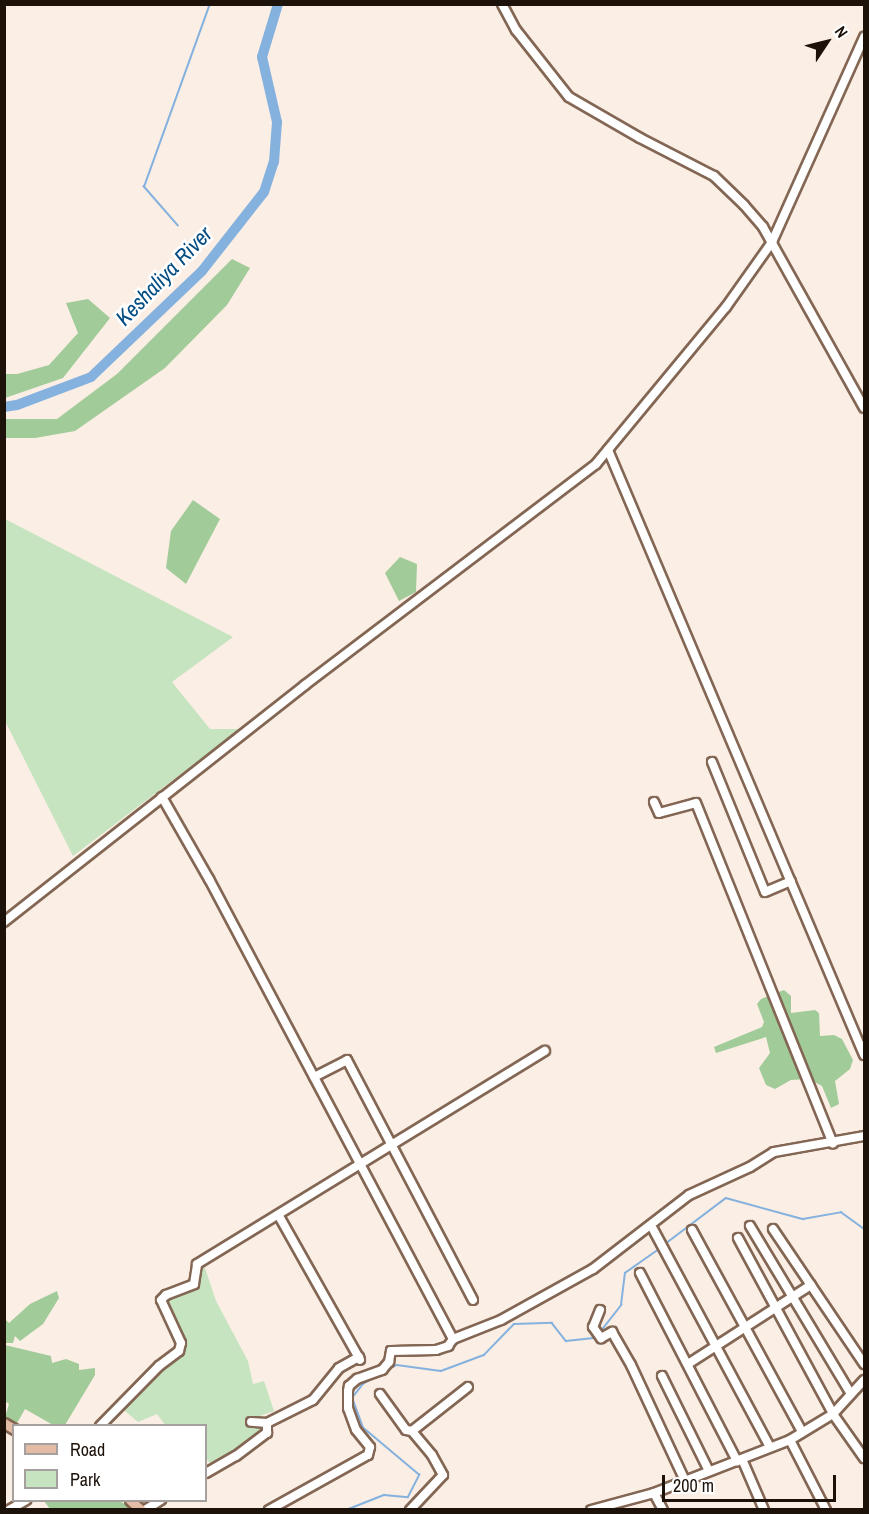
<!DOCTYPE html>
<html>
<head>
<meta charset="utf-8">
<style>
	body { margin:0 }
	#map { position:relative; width:869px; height:1514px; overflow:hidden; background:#fbeee5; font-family:"Archivo Narrow",sans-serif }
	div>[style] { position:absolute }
	.green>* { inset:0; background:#c5e4bf }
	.forest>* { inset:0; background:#a1cb99 }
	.stream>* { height:1.5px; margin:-0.75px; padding:0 0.75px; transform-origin:0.75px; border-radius:0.75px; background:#84b1de }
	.river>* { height:10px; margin:-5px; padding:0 5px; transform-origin:5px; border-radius:5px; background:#84b1de }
	.roads { filter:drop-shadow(2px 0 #836653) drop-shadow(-2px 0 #836653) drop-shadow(0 2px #836653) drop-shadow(0 -2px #836653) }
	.minor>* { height:8px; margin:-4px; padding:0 4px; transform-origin:4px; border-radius:4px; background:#fff }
	.major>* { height:9px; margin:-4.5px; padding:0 4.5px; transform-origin:4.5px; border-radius:4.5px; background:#e4bca6 }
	span { translate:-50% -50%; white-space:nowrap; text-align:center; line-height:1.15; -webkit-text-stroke:5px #fff; paint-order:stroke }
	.water-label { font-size:22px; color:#034d83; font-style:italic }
	.frame { position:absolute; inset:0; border:6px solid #1d120a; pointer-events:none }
	.legend { position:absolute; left:12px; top:1424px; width:195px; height:78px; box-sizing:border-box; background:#fff; border:2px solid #a5a09d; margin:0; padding:8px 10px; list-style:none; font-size:18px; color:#1d120a }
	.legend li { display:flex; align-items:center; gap:12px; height:30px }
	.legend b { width:30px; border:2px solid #a5a09d }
	.north { position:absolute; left:797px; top:12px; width:60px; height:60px; -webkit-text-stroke:4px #fff; paint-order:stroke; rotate:55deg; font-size:16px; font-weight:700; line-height:24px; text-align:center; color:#1d120a }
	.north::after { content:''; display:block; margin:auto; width:21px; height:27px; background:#1d120a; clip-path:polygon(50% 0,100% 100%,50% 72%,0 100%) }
	.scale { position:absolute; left:662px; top:1475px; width:174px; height:27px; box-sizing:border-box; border:3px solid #1d120a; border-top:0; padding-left:8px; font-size:18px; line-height:21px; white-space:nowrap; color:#1d120a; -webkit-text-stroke:4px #fff; paint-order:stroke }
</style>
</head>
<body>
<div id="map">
	<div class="green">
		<div style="clip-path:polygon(5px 519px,233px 637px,172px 682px,210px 729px,240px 729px,73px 856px,5px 721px)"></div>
		<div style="clip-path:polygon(204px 1265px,216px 1301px,248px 1361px,253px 1384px,264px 1381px,274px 1411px,254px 1418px,254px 1425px,263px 1426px,260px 1437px,212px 1466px,206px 1458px,206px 1426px,165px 1425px,157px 1414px,138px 1422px,118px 1405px,166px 1355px,183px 1353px,184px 1343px,165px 1301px,197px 1288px,200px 1282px,198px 1270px)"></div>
	</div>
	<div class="forest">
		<div style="clip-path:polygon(232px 259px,250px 268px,227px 305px,165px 368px,75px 431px,35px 438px,5px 438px,5px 419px,57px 419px,117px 374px)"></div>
		<div style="clip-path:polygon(88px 299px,110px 318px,63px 378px,5px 398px,5px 374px,17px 374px,49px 365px,78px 333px,66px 303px)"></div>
		<div style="clip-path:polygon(193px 500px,220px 519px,186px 584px,166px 568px,171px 531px)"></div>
		<div style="clip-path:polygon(400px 557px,417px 564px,416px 592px,399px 601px,385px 573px)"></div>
		<div style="clip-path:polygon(784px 990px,791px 996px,791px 1013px,815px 1010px,819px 1013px,820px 1036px,834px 1035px,842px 1039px,853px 1060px,850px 1069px,835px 1081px,839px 1104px,831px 1108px,822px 1086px,809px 1079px,791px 1080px,775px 1089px,766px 1085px,759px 1068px,770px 1053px,766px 1037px,716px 1053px,714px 1047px,762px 1027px,764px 1022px,757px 1004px,761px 999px)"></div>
		<div style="clip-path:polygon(57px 1291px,59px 1298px,43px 1324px,20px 1341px,15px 1336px,13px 1343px,5px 1343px,5px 1319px,9px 1323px,30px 1304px)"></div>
		<div style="clip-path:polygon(5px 1345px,51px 1356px,52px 1363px,66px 1359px,79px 1364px,79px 1370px,95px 1368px,95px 1375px,65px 1425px,53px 1425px,25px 1409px,16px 1425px,5px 1417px,9px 1404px,5px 1401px)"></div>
		<div style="clip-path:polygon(44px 1501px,119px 1501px,131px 1507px,131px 1510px,50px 1509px)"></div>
	</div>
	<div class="stream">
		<div style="left:178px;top:226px;width:52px;rotate:-131.1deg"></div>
		<div style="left:144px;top:187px;width:195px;rotate:-70.2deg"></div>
		<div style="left:665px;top:1244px;width:76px;rotate:-37deg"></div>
		<div style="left:726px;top:1198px;width:80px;rotate:15.3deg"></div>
		<div style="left:803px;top:1219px;width:39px;rotate:-10deg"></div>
		<div style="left:841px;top:1212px;width:29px;rotate:36deg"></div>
		<div style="left:601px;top:1331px;width:33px;rotate:-52deg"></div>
		<div style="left:621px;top:1305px;width:32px;rotate:-83deg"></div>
		<div style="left:625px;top:1273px;width:42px;rotate:-35.2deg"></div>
		<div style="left:385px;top:1371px;width:13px;rotate:-27deg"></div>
		<div style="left:397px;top:1365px;width:44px;rotate:7.8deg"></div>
		<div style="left:441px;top:1371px;width:46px;rotate:-20.4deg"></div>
		<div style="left:484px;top:1355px;width:43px;rotate:-45.9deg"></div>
		<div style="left:514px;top:1324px;width:38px;rotate:-2deg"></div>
		<div style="left:552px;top:1323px;width:23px;rotate:52deg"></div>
		<div style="left:566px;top:1341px;width:30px;rotate:-6deg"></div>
		<div style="left:346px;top:1510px;width:41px;rotate:-21.5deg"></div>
		<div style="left:384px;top:1495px;width:24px;rotate:5deg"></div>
		<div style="left:408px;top:1497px;width:25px;rotate:-63deg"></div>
		<div style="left:419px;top:1475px;width:73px;rotate:-140deg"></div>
		<div style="left:363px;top:1428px;width:32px;rotate:-110deg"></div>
		<div style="left:352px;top:1398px;width:18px;rotate:-52deg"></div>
		<div style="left:363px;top:1384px;width:17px;rotate:-31deg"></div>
	</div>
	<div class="river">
		<div style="left:4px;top:407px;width:13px;rotate:-9deg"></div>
		<div style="left:17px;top:405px;width:79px;rotate:-20.7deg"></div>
		<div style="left:91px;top:377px;width:153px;rotate:-43.7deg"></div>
		<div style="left:202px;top:271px;width:100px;rotate:-51.9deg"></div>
		<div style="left:264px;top:192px;width:32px;rotate:-72deg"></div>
		<div style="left:274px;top:162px;width:40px;rotate:-85.7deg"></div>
		<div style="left:277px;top:122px;width:67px;rotate:-103deg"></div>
		<div style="left:262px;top:57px;width:55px;rotate:-73.2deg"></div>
	</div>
	<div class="roads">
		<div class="minor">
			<div style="left:502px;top:4px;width:30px;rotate:62deg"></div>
			<div style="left:516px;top:30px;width:85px;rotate:51.7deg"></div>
			<div style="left:569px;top:97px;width:82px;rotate:30deg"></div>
			<div style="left:640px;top:138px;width:83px;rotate:27.2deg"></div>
			<div style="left:714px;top:176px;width:42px;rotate:44deg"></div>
			<div style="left:744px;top:205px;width:29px;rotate:49deg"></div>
			<div style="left:763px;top:227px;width:207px;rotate:60.8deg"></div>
			<div style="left:608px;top:450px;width:657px;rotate:67.06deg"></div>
			<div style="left:712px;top:762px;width:140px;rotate:67.8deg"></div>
			<div style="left:765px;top:892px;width:28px;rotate:-23deg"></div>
			<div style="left:162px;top:797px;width:95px;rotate:60.2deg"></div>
			<div style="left:209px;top:879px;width:521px;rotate:62.06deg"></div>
			<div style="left:654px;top:802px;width:12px;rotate:66deg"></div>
			<div style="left:659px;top:813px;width:38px;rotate:-15deg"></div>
			<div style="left:696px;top:803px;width:367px;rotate:68.1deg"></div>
			<div style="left:4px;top:922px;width:383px;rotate:-38.2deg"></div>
			<div style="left:305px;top:685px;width:365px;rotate:-37.2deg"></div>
			<div style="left:596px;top:464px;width:204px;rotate:-50.4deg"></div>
			<div style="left:726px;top:307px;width:80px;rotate:-54.7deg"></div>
			<div style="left:772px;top:242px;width:225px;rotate:-65.8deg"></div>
			<div style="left:314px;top:1077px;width:37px;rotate:-27deg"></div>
			<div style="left:347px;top:1060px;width:271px;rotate:62.3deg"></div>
			<div style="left:279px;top:1216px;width:165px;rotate:60.6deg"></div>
			<div style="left:750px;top:1226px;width:196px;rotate:59deg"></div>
			<div style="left:653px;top:1229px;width:247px;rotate:61.8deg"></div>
			<div style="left:773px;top:1229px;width:163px;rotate:56deg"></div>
			<div style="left:692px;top:1230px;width:230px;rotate:61.4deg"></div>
			<div style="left:738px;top:1238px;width:200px;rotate:61.6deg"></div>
			<div style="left:833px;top:1414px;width:54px;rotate:54.8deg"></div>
			<div style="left:640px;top:1273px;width:212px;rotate:62.7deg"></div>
			<div style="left:600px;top:1310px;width:18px;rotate:112deg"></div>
			<div style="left:593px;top:1327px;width:14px;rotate:54deg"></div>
			<div style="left:601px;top:1338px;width:13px;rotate:-29deg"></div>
			<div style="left:612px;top:1332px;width:38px;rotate:60deg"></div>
			<div style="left:631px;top:1365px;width:128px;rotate:65deg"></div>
			<div style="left:688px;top:1364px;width:146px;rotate:-32.7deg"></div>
			<div style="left:662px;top:1376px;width:106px;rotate:63.7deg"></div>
			<div style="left:380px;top:1394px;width:44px;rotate:54.2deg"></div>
			<div style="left:406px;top:1430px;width:6px;rotate:9deg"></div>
			<div style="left:267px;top:1423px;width:51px;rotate:-26.6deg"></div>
			<div style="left:313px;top:1400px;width:41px;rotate:-50.9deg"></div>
			<div style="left:339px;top:1368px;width:23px;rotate:-29deg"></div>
			<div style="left:100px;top:1426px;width:84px;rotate:-45.5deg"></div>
			<div style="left:159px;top:1366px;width:25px;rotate:-37deg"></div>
			<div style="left:179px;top:1351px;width:8px;rotate:-76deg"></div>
			<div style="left:181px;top:1343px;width:47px;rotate:-114.9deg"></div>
			<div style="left:161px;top:1300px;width:7px;rotate:-45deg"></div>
			<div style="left:166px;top:1295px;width:30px;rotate:-21deg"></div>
			<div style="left:194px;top:1284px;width:20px;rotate:-81deg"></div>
			<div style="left:197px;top:1264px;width:408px;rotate:-31.5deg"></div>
			<div style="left:790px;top:1440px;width:79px;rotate:62.8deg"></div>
			<div style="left:742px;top:1459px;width:56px;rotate:66.7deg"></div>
			<div style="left:206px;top:1473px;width:34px;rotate:-30deg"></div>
			<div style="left:236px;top:1456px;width:39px;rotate:-37deg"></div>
			<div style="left:267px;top:1433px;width:10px;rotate:-90deg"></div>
			<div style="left:267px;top:1423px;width:16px;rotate:-176deg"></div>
			<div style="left:654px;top:1493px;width:19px;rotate:62deg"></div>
			<div style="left:9px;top:1510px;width:20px;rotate:-30deg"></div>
			<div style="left:145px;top:1510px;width:19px;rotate:-32deg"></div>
			<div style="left:269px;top:1510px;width:113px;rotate:-29.1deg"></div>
			<div style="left:368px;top:1455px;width:8px;rotate:-76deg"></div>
			<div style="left:370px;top:1447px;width:22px;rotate:-129deg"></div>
			<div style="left:356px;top:1430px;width:23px;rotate:-110deg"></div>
			<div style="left:348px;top:1408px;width:17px;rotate:-90deg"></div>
			<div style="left:348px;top:1391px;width:5px;rotate:-79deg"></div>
			<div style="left:349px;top:1386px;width:11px;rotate:-41deg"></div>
			<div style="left:357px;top:1379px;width:27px;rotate:-20deg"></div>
			<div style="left:382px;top:1370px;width:11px;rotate:-49deg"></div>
			<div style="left:389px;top:1362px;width:11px;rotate:-80deg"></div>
			<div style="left:391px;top:1351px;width:45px;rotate:-1.3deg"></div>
			<div style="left:436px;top:1350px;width:13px;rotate:-18deg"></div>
			<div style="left:448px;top:1346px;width:9px;rotate:-54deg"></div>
			<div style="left:453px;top:1339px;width:52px;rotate:-21.6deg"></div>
			<div style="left:501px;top:1320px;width:105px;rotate:-29deg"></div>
			<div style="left:593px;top:1269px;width:121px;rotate:-37.6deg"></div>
			<div style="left:689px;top:1195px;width:67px;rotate:-24.7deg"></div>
			<div style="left:750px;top:1167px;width:28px;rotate:-32deg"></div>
			<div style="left:774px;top:1152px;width:91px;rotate:-10.1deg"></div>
			<div style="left:410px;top:1510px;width:48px;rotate:-46.7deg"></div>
			<div style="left:443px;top:1475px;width:23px;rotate:-119deg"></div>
			<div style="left:432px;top:1455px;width:31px;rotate:-130deg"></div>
			<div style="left:412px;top:1431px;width:71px;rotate:-38.2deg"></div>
			<div style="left:591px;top:1510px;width:65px;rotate:-15.1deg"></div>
			<div style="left:654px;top:1493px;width:146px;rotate:-21.3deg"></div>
			<div style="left:790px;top:1440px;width:50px;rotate:-31.2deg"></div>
			<div style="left:833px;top:1414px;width:46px;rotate:-47.6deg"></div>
		</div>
		<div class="major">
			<div style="left:4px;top:1423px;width:12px;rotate:31deg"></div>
			<div style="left:130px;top:1500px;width:15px;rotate:42deg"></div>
		</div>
	</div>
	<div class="water-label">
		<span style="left:164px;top:276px;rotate:-46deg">Keshaliya River</span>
	</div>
	<div class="frame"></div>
	<ul class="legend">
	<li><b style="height:8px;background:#e4bca6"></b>Road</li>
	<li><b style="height:16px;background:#c5e4bf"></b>Park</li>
	</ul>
	<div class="north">N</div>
	<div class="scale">200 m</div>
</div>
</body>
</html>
